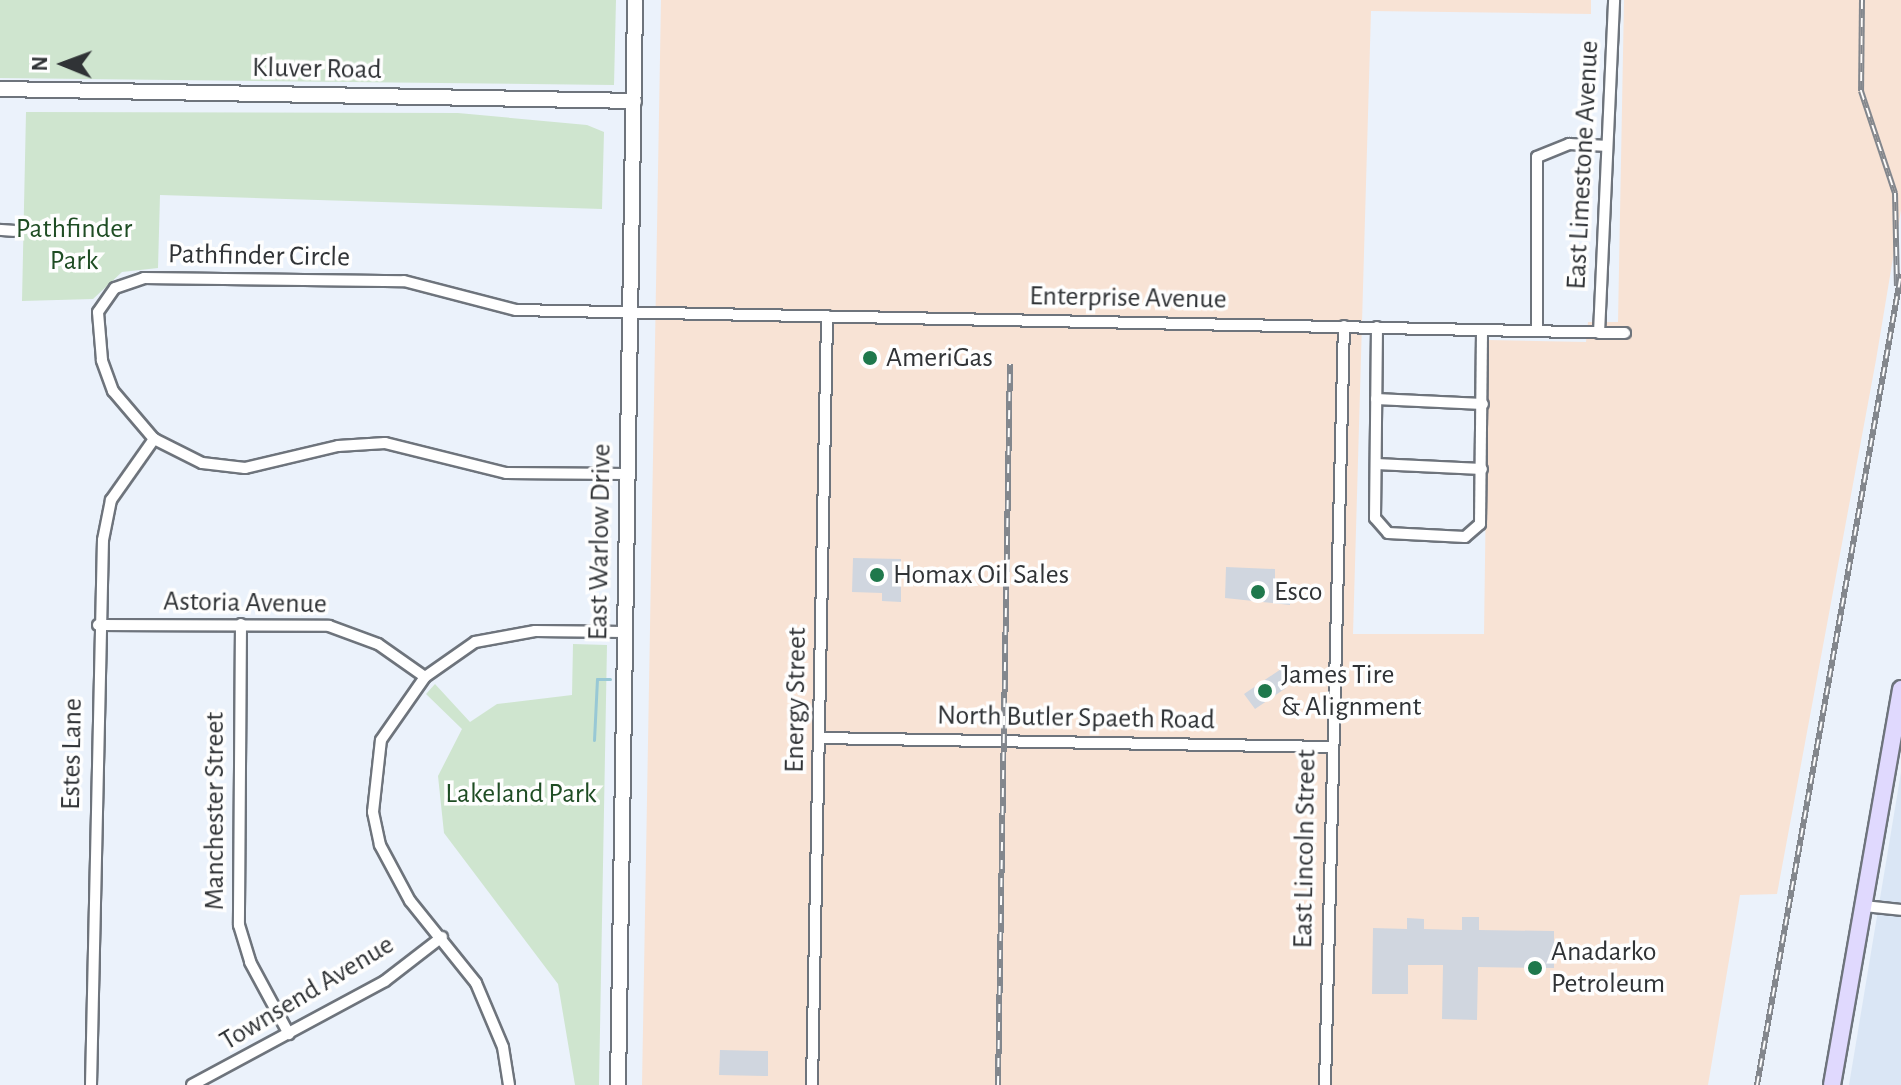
<!DOCTYPE html>
<html>
<head>
<meta charset="utf-8">
<style>
	body { margin:0 }
	#map { position:relative; width:1901px; height:1085px; overflow:hidden; background:#ebf2fb; font-family:"Alegreya Sans",sans-serif }
	div>[style] { position:absolute }
	.built>* { inset:0; background:#dae6f5 }
	.industrial>* { inset:0; background:#f8e3d5 }
	.green>* { inset:0; background:#cfe5cf }
	.stream>* { height:3px; margin:-1.5px; padding:0 1.5px; transform-origin:1.5px; border-radius:1.5px; background:#98c8d5 }
	.building>* { inset:0; background:#d0d6df }
	.roads { filter:drop-shadow(2px 0 #6e747c) drop-shadow(-2px 0 #6e747c) drop-shadow(0 2px #6e747c) drop-shadow(0 -2px #6e747c) }
	.street>* { height:10px; margin:-5px; padding:0 5px; transform-origin:5px; border-radius:5px; background:#fff }
	.secondary>* { height:14px; margin:-7px; padding:0 7px; transform-origin:7px; border-radius:7px; background:#fff }
	.primary>* { height:16px; margin:-8px; padding:0 8px; transform-origin:8px; border-radius:8px; background:#e0d9fe }
	.rail>* { height:6px; margin-top:-3px; transform-origin:0; background:repeating-linear-gradient(90deg,#fefefe 0 9px,#83878d 0 18px); box-sizing:border-box; border-block:2px solid #83878d }
	.dots>* { width:22px; height:22px; translate:-50% -50%; box-sizing:border-box; border:4px solid #fefefe; border-radius:50% }
	span { translate:-50% -50%; white-space:nowrap; text-align:center; line-height:1.15; -webkit-text-stroke:7px #fefefe; paint-order:stroke }
	.street-label { font-size:28px; color:#303336 }
	.park-label { font-size:28px; color:#1f4d24 }
	.poi-label { font-size:28px; color:#303336 }
	.left { translate:0 -50%; text-align:left }
	.north { position:absolute; left:24px; top:24px; width:80px; height:80px; -webkit-text-stroke:6px #fefefe; paint-order:stroke; rotate:271deg; font-size:22px; font-weight:700; line-height:32px; text-align:center; color:#303336 }
	.north::after { content:''; display:block; margin:auto; width:28px; height:36px; background:#303336; clip-path:polygon(50% 0,100% 100%,50% 72%,0 100%) }
</style>
</head>
<body>
<div id="map">
	<div class="built">
		<div style="clip-path:polygon(1901px 772px,1901px 1085px,1849px 1085px)"></div>
	</div>
	<div class="industrial">
		<div style="clip-path:polygon(661px 0,1591px 0,1591px 14px,1371px 11px,1353px 634px,1484px 634px,1488px 340px,1586px 342px,1588px 322px,1618px 322px,1624px 0,1901px 0,1901px 210px,1876px 360px,1777px 894px,1740px 895px,1708px 1085px,642px 1085px)"></div>
	</div>
	<div class="green">
		<div style="clip-path:polygon(0 0,616px 0,614px 85px,0 78px)"></div>
		<div style="clip-path:polygon(26px 112px,458px 113px,587px 125px,604px 132px,602px 209px,160px 195px,158px 268px,122px 272px,93px 299px,22px 301px)"></div>
		<div style="clip-path:polygon(573px 644px,607px 645px,599px 1085px,575px 1085px,558px 984px,444px 833px,438px 776px,462px 729px,426px 694px,435px 684px,470px 722px,497px 704px,572px 695px)"></div>
	</div>
	<div class="stream">
		<div style="left:594px;top:740px;width:61px;rotate:-87.2deg"></div>
		<div style="left:597px;top:679px;width:13px"></div>
	</div>
	<div class="building">
		<div style="clip-path:polygon(853px 558px,901px 559px,901px 602px,882px 601px,882px 593px,852px 592px)"></div>
		<div style="clip-path:polygon(1226px 567px,1275px 569px,1275px 585px,1290px 585px,1290px 605px,1225px 598px)"></div>
		<div style="clip-path:polygon(1284px 667px,1290px 676px,1282px 682px,1286px 688px,1255px 709px,1244px 694px)"></div>
		<div style="clip-path:polygon(1462px 917px,1479px 917px,1479px 930px,1554px 931px,1554px 968px,1478px 967px,1477px 1020px,1442px 1019px,1443px 965px,1408px 965px,1408px 994px,1372px 994px,1373px 928px,1407px 929px,1407px 918px,1424px 919px,1424px 929px,1462px 930px)"></div>
		<div style="clip-path:polygon(720px 1050px,768px 1051px,768px 1076px,719px 1075px)"></div>
	</div>
	<div class="roads">
		<div class="street">
			<div style="left:0;top:230px;width:14px;rotate:4deg"></div>
			<div style="left:1377px;top:327px;width:191px;rotate:90.6deg"></div>
			<div style="left:1375px;top:518px;width:20px;rotate:49deg"></div>
			<div style="left:1388px;top:533px;width:77px;rotate:3deg"></div>
			<div style="left:1465px;top:537px;width:20px;rotate:-41deg"></div>
			<div style="left:1480px;top:524px;width:194px;rotate:-89.4deg"></div>
			<div style="left:1537px;top:331px;width:174px;rotate:-90deg"></div>
			<div style="left:1537px;top:157px;width:35px;rotate:-22deg"></div>
			<div style="left:1569px;top:144px;width:35px;rotate:3deg"></div>
			<div style="left:1599px;top:333px;width:333px;rotate:-87.4deg"></div>
			<div style="left:1376px;top:399px;width:107px;rotate:2.7deg"></div>
			<div style="left:1376px;top:464px;width:106px;rotate:2.7deg"></div>
			<div style="left:626px;top:474px;width:120px;rotate:-179.5deg"></div>
			<div style="left:506px;top:473px;width:125px;rotate:-166.1deg"></div>
			<div style="left:385px;top:443px;width:47px;rotate:176.3deg"></div>
			<div style="left:338px;top:446px;width:96px;rotate:166.7deg"></div>
			<div style="left:245px;top:468px;width:43px;rotate:-173.4deg"></div>
			<div style="left:202px;top:463px;width:54px;rotate:-153.4deg"></div>
			<div style="left:154px;top:439px;width:63px;rotate:-130.5deg"></div>
			<div style="left:113px;top:391px;width:33px;rotate:-110deg"></div>
			<div style="left:102px;top:360px;width:48px;rotate:-94.8deg"></div>
			<div style="left:98px;top:312px;width:29px;rotate:-55deg"></div>
			<div style="left:115px;top:288px;width:31px;rotate:-19deg"></div>
			<div style="left:144px;top:278px;width:260px;rotate:0.7deg"></div>
			<div style="left:404px;top:281px;width:116px;rotate:14.5deg"></div>
			<div style="left:516px;top:310px;width:1109px;rotate:1.19deg"></div>
			<div style="left:241px;top:624px;width:301px;rotate:90.4deg"></div>
			<div style="left:239px;top:925px;width:39px;rotate:73deg"></div>
			<div style="left:250px;top:962px;width:82px;rotate:61.6deg"></div>
			<div style="left:98px;top:625px;width:231px;rotate:0.2deg"></div>
			<div style="left:329px;top:626px;width:52px;rotate:20.2deg"></div>
			<div style="left:378px;top:644px;width:57px;rotate:35.1deg"></div>
			<div style="left:819px;top:738px;width:512px;rotate:1.01deg"></div>
			<div style="left:1864px;top:906px;width:37px;rotate:6deg"></div>
			<div style="left:91px;top:1085px;width:545px;rotate:-88.74deg"></div>
			<div style="left:103px;top:540px;width:41px;rotate:-78.7deg"></div>
			<div style="left:111px;top:500px;width:75px;rotate:-54.8deg"></div>
			<div style="left:192px;top:1085px;width:219px;rotate:-28.3deg"></div>
			<div style="left:385px;top:981px;width:72px;rotate:-37.7deg"></div>
			<div style="left:509px;top:1085px;width:38px;rotate:-99deg"></div>
			<div style="left:503px;top:1047px;width:69px;rotate:-112.9deg"></div>
			<div style="left:476px;top:983px;width:105px;rotate:-128.8deg"></div>
			<div style="left:410px;top:901px;width:64px;rotate:-118.2deg"></div>
			<div style="left:380px;top:845px;width:34px;rotate:-102deg"></div>
			<div style="left:373px;top:812px;width:72px;rotate:-83.7deg"></div>
			<div style="left:381px;top:740px;width:77px;rotate:-55.1deg"></div>
			<div style="left:425px;top:677px;width:61px;rotate:-35deg"></div>
			<div style="left:475px;top:642px;width:61px;rotate:-10.4deg"></div>
			<div style="left:535px;top:631px;width:90px;rotate:0.6deg"></div>
			<div style="left:812px;top:1085px;width:769px;rotate:-88.88deg"></div>
			<div style="left:1325px;top:1085px;width:759px;rotate:-88.57deg"></div>
		</div>
		<div class="secondary">
			<div style="left:0;top:89px;width:634px;rotate:1.08deg"></div>
			<div style="left:618px;top:1085px;width:1085px;rotate:-89.1deg"></div>
		</div>
		<div class="primary">
			<div style="left:1832px;top:1085px;width:402px;rotate:-80.1deg"></div>
		</div>
	</div>
	<div class="rail">
		<div style="left:1862px;top:0;width:91px;rotate:90.6deg"></div>
		<div style="left:1861px;top:91px;width:108px;rotate:71.6deg"></div>
		<div style="left:1895px;top:193px;width:93px;rotate:88.8deg"></div>
		<div style="left:998px;top:1085px;width:721px;rotate:-89.05deg"></div>
		<div style="left:1757px;top:1085px;width:824px;rotate:-79.93deg"></div>
	</div>
	<div class="dots">
		<div style="left:870px;top:358px;background:#1f784c"></div>
		<div style="left:877px;top:575px;background:#1f784c"></div>
		<div style="left:1258px;top:592px;background:#1f784c"></div>
		<div style="left:1265px;top:691px;background:#1f784c"></div>
		<div style="left:1535px;top:968px;background:#1f784c"></div>
	</div>
	<div class="street-label">
		<span style="left:317px;top:69px;rotate:1deg">Kluver Road</span>
		<span style="left:1583px;top:165px;rotate:-87deg">East Limestone Avenue</span>
		<span style="left:259px;top:256px;rotate:1deg">Pathfinder Circle</span>
		<span style="left:1128px;top:298px;rotate:1deg">Enterprise Avenue</span>
		<span style="left:600px;top:542px;rotate:-89deg">East Warlow Drive</span>
		<span style="left:245px;top:603px;rotate:1deg">Astoria Avenue</span>
		<span style="left:796px;top:700px;rotate:-89deg">Energy Street</span>
		<span style="left:1076px;top:718px;rotate:1deg">North Butler Spaeth Road</span>
		<span style="left:72px;top:754px;rotate:-89deg">Estes Lane</span>
		<span style="left:215px;top:811px;rotate:-90deg">Manchester Street</span>
		<span style="left:1305px;top:849px;rotate:-89deg">East Lincoln Street</span>
		<span style="left:307px;top:993px;rotate:-31deg">Townsend Avenue</span>
	</div>
	<div class="park-label">
		<span style="left:74px;top:245px">Pathfinder<br>Park</span>
		<span style="left:521px;top:794px">Lakeland Park</span>
	</div>
	<div class="poi-label">
		<span class="left" style="left:886px;top:358px">AmeriGas</span>
		<span class="left" style="left:893px;top:575px">Homax Oil Sales</span>
		<span class="left" style="left:1274px;top:592px">Esco</span>
		<span class="left" style="left:1281px;top:691px">James Tire<br>&amp; Alignment</span>
		<span class="left" style="left:1551px;top:968px">Anadarko<br>Petroleum</span>
	</div>
	<div class="north">N</div>
</div>
</body>
</html>
